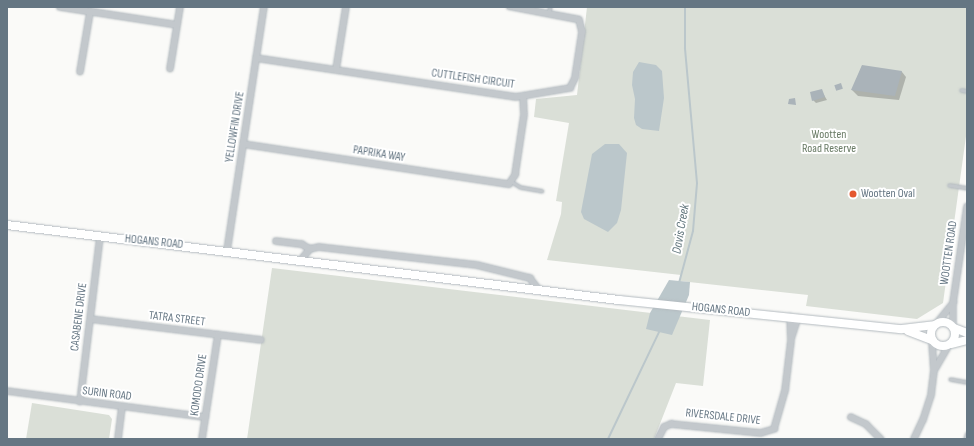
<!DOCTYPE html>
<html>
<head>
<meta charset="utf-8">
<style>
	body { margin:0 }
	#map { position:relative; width:974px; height:446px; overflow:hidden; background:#fafaf8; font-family:"Sofia Sans Condensed",sans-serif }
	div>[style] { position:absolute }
	.green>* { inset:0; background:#dadfd7 }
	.water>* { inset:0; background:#bbc7cb }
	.shadow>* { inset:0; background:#0003 }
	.stream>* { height:2px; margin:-1px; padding:0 1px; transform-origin:1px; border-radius:1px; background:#bbc7cb }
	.building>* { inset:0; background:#aab3b9; transform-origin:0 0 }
	.roads { filter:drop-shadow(0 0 1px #b3babf) drop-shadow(0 0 1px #b3babf) }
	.lane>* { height:3px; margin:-1.5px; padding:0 1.5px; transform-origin:1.5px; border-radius:1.5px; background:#c3c8cc }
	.street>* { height:5.5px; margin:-2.75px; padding:0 2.75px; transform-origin:2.75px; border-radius:2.75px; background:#c3c8cc }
	.secondary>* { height:8px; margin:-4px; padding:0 4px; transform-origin:4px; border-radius:4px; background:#fff }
	.secondary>.ring { margin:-4px; padding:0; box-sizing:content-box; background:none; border:8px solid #fff; border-radius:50% }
	.dots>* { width:11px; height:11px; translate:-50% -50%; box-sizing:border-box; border:2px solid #fff; border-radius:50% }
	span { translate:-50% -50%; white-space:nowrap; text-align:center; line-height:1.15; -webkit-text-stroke:4px #fff; paint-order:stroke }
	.street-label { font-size:12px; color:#657683 }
	.park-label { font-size:12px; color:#687a64 }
	.poi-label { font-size:12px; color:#657683 }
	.left { translate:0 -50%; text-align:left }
	.water-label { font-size:13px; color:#60757c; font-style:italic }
	.frame { position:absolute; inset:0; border:8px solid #657683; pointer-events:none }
</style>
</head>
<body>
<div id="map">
	<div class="green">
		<div style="clip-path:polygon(587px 7px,967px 7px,967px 129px,943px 303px,917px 319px,806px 306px,808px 295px,680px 281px,681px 275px,547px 260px,561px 214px,562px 202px,556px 201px,569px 123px,534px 117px,536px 99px,577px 95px)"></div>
		<div style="clip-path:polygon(272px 268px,710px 320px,703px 386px,676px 383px,654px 439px,247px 439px)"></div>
		<div style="clip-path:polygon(32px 403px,109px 415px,112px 419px,109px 439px,26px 439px)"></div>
	</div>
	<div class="water">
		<div style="clip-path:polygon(639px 62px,656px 65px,662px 71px,664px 98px,659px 131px,642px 129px,636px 125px,634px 118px,635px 99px,632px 85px,633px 72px)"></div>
		<div style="clip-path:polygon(605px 144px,619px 144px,627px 153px,621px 210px,617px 223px,608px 232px,584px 219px,581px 212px,592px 154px)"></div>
		<div style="clip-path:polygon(669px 280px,690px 282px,689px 295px,672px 335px,646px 329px,650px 313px)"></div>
	</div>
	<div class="shadow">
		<div style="clip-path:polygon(862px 66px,902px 72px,906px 77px,899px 100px,858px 96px,852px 90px)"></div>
		<div style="clip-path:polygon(821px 90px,827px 100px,816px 103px,813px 100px)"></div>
	</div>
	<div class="stream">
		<div style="left:679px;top:283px;width:54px;rotate:-74.9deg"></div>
		<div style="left:693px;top:231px;width:48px;rotate:-85.2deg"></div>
		<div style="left:697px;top:183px;width:136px;rotate:-95.1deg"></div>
		<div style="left:685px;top:48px;width:41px;rotate:-90deg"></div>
		<div style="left:608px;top:439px;width:119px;rotate:-64.5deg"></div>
	</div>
	<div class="building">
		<div style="clip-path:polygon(862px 65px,902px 71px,895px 96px,851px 90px)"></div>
		<div style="left:841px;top:83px;width:6px;height:7px;rotate:72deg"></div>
		<div style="clip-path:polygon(822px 89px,825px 97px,812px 101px,810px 92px)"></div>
		<div style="clip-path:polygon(795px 98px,796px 105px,788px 104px,789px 99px)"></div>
	</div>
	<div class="roads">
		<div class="lane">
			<div style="left:548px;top:13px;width:6px;rotate:-72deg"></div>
			<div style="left:961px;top:90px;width:6px;rotate:9deg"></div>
			<div style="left:512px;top:182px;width:9px;rotate:32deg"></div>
			<div style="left:520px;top:187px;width:22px;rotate:10deg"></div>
			<div style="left:949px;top:185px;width:18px;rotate:9deg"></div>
			<div style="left:950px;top:379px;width:17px;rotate:10deg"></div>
			<div style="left:965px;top:439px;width:6px;rotate:-72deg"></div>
		</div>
		<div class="street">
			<div style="left:60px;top:7px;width:118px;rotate:8.7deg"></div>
			<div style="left:256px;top:58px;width:263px;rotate:8.5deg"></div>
			<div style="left:516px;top:97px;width:55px;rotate:-9.5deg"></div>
			<div style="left:570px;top:88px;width:11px;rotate:-63deg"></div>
			<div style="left:575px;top:78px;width:47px;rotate:-81.3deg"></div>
			<div style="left:582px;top:32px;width:12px;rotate:-104deg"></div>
			<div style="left:579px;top:20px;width:70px;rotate:-169.3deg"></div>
			<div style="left:170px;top:69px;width:63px;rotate:-80.8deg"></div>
			<div style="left:336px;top:70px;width:64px;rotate:-81deg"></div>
			<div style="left:80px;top:72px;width:61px;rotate:-80.5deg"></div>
			<div style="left:243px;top:144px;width:269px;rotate:8.6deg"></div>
			<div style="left:509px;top:184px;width:11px;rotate:-56deg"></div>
			<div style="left:515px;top:175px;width:61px;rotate:-81.5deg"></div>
			<div style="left:524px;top:115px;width:18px;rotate:-93deg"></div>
			<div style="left:276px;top:241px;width:26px;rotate:7deg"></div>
			<div style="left:302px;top:244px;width:9px;rotate:32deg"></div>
			<div style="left:227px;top:251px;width:247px;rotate:-81.4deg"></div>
			<div style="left:300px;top:261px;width:16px;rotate:-50deg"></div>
			<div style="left:310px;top:249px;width:9px;rotate:-13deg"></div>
			<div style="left:319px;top:247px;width:159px;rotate:6.5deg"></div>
			<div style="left:477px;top:265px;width:55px;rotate:13.8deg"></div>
			<div style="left:530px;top:278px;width:16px;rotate:52deg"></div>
			<div style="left:91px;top:319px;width:171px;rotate:7deg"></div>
			<div style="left:937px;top:323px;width:26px;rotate:-51deg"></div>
			<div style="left:953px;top:326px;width:23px;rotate:-90deg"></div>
			<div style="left:953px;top:303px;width:97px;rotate:-81.7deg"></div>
			<div style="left:791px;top:339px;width:22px;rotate:-72deg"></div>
			<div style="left:934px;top:371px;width:30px;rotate:-60deg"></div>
			<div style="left:7px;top:391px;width:200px;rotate:7.5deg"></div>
			<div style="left:80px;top:402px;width:167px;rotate:-83.1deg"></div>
			<div style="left:851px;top:417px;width:17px;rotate:25deg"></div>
			<div style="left:866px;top:424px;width:21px;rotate:45deg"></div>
			<div style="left:118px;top:439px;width:32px;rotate:-83deg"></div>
			<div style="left:202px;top:439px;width:105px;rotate:-81.3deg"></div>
			<div style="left:658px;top:439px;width:13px;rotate:-63deg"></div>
			<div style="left:664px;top:427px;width:8px;rotate:-23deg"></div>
			<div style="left:671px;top:424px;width:90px;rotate:5.7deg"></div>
			<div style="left:761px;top:433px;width:14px;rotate:-17deg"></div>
			<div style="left:774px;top:429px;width:40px;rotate:-74deg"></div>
			<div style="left:785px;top:391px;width:50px;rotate:-83.2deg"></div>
			<div style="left:791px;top:341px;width:24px;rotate:-92deg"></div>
			<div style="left:914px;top:439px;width:21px;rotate:-65deg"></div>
			<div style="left:923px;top:420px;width:26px;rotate:-72deg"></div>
			<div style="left:931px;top:395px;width:24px;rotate:-83deg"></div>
			<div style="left:934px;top:371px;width:31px;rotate:-94deg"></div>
		</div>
		<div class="secondary">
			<div style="left:7px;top:225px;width:617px;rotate:6.99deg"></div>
			<div style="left:619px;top:300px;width:284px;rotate:5.9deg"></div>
			<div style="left:902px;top:329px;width:32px;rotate:-7deg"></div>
			<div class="ring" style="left:931px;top:322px;width:16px;height:16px"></div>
			<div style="left:954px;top:328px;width:14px;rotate:21deg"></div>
			<div style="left:908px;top:331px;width:26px;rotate:21deg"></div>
			<div style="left:951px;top:344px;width:16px;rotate:-14deg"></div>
		</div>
	</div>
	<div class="dots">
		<div style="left:853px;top:194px;background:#e4572e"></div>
	</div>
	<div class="street-label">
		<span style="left:473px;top:79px;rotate:8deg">CUTTLEFISH CIRCUIT</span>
		<span style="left:235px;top:127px;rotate:-81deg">YELLOWFIN DRIVE</span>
		<span style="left:379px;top:154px;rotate:9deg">PAPRIKA WAY</span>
		<span style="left:154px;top:242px;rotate:6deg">HOGANS ROAD</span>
		<span style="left:949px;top:253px;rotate:-82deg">WOOTTEN ROAD</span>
		<span style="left:721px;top:310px;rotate:6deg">HOGANS ROAD</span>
		<span style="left:79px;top:317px;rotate:-83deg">CASABENE DRIVE</span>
		<span style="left:177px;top:319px;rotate:7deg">TATRA STREET</span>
		<span style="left:199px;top:385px;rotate:-82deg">KOMODO DRIVE</span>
		<span style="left:107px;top:394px;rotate:7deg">SURIN ROAD</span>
		<span style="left:723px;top:417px;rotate:6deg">RIVERSDALE DRIVE</span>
	</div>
	<div class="park-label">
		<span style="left:829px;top:142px">Wootten<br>Road Reserve</span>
	</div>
	<div class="poi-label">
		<span class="left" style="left:861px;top:194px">Wootten Oval</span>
	</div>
	<div class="water-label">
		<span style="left:681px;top:229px;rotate:-80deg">Davis Creek</span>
	</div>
	<div class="frame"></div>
</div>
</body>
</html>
